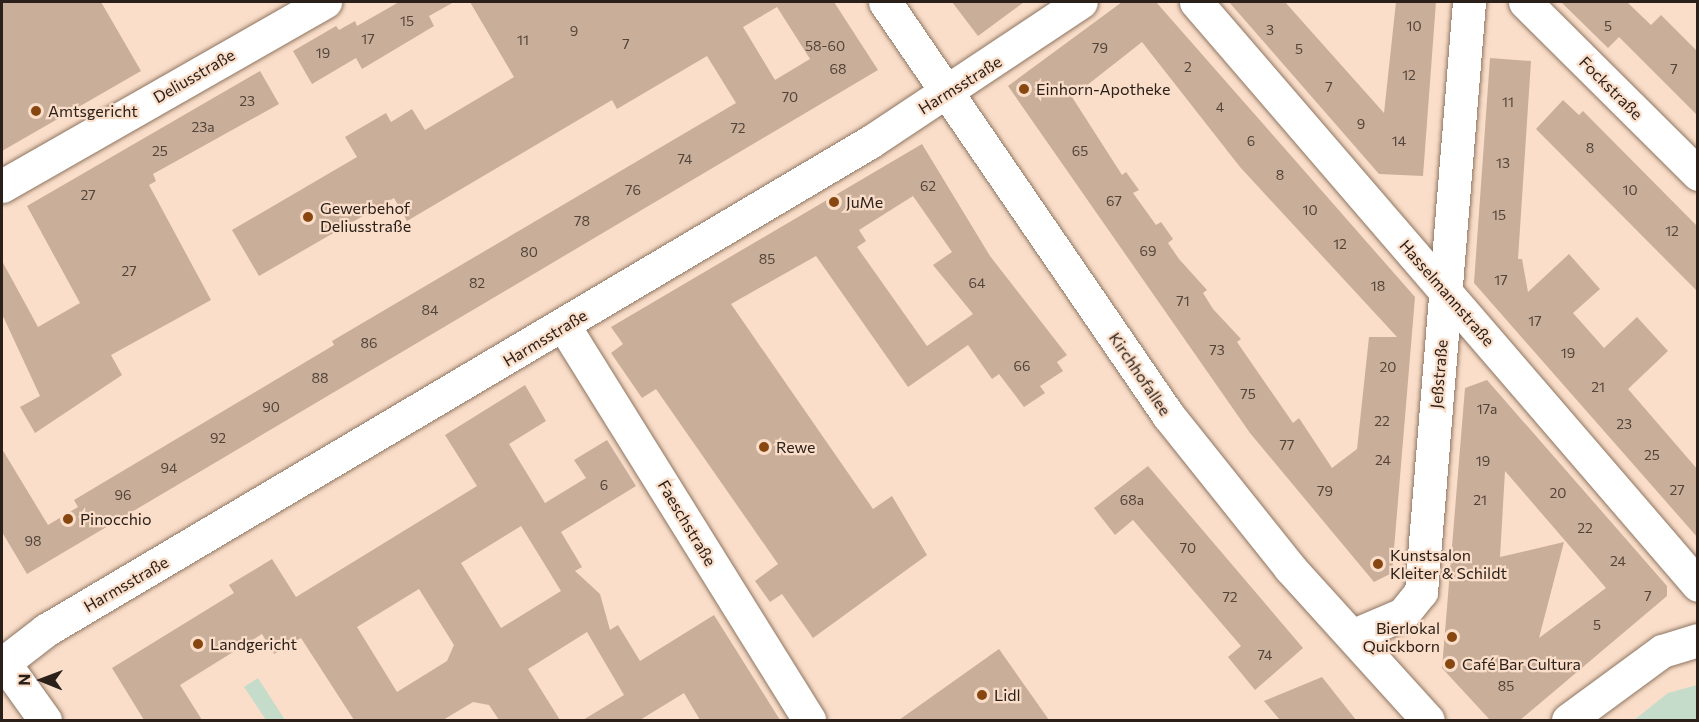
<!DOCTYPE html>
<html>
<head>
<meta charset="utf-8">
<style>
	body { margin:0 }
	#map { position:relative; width:1699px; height:722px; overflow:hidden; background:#fadec9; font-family:Commissioner,sans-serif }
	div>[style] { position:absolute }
	.green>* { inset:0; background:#c4dcc9 }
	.building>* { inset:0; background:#c9ae9a }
	.roads { filter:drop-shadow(0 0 2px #8e7562) drop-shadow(0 0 2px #8e7562) }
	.minor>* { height:33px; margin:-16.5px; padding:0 16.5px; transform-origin:16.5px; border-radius:16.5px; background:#fff }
	.major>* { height:33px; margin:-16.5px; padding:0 16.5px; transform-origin:16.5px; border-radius:16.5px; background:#fff }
	.dots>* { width:16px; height:16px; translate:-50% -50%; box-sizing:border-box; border:3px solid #fadec9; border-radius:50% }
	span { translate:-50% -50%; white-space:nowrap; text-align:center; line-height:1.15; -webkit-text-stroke:4.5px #fadec9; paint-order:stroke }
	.number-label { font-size:14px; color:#524439 }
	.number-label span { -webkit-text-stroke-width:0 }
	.street-label { font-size:16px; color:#2a2019 }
	.poi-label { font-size:16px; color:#2a2019 }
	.left { translate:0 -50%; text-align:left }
	.right { translate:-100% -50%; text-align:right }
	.frame { position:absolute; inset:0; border:3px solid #2a2019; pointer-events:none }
	.north { position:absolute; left:12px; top:650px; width:60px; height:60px; -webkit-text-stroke:4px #fadec9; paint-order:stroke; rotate:271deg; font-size:16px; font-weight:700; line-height:24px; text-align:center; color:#2a2019 }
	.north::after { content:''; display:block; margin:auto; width:21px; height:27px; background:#2a2019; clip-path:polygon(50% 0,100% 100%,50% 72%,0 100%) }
</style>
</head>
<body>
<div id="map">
	<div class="green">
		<div style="clip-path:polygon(258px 678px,285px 720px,266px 720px,244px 687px)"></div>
		<div style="clip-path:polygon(1697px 685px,1697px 720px,1634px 720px,1668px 693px)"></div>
	</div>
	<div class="building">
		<div style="clip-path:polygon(2px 2px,101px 2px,141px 71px,2px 151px)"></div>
		<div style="clip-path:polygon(399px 2px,454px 2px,429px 16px,434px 26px,362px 69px,356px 58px,312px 84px,293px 51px,336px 26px,339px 30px,355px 21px,357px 26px)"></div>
		<div style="clip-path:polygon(evenodd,470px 2px,834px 2px,878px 70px,27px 574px,2px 532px,2px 449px,48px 525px,78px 507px,74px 500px,334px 345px,332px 341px,736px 103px,707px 56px,617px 109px,612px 100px,407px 221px,394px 198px,259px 276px,232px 230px,357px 157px,345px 137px,386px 113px,391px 122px,412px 109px,425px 130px,514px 77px,470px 2px,777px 7px,810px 59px,775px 80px,743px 27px,777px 7px)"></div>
		<div style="clip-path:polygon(952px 2px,1024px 2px,978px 36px)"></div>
		<div style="clip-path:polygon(evenodd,1122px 2px,1156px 2px,1415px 297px,1392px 573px,1374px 582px,1250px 433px,1008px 86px,1122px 2px,1142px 42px,1240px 167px,1397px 337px,1369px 337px,1357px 449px,1332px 468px,1299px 418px,1293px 423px,1237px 342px,1241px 339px,1213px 309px,1203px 293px,1207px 290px,1179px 259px,1168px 243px,1173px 239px,1161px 222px,1156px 225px,1133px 193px,1139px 190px,1126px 172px,1122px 175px,1072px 97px,1142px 42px)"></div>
		<div style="clip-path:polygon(1229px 2px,1285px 2px,1384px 113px,1396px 2px,1436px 2px,1423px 176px,1379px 174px)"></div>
		<div style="clip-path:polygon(1561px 2px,1627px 2px,1651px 25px,1661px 15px,1698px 52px,1698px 116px,1619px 37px,1608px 48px)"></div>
		<div style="clip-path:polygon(1490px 58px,1531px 61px,1518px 259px,1522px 259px,1528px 292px,1569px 254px,1600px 289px,1573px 313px,1604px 348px,1637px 317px,1668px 351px,1628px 389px,1698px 470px,1698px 538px,1474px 283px)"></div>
		<div style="clip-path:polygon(260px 71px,279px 104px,153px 174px,156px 181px,149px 185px,211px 300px,111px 355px,122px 375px,35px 433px,20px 407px,40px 396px,2px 314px,2px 261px,38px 327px,80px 303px,27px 206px)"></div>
		<div style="clip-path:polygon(1563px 100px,1579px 115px,1583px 111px,1698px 227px,1698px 292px,1536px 129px)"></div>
		<div style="clip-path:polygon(evenodd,922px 144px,990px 256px,1067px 355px,1057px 362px,1063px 371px,1040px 386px,1045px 393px,1024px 407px,999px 374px,992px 379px,968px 345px,908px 387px,816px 256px,731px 304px,873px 509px,892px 496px,927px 555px,813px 638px,782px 594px,770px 602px,755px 581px,778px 564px,656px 389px,642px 398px,611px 353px,623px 344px,611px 327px,922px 144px,913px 196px,952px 252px,933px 265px,973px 314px,927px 346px,857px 247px,866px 241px,859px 230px,913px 196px)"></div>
		<div style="clip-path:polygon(evenodd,1487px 380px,1667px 586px,1667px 596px,1520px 720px,1490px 720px,1442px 668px,1465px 388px,1487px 380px,1505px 471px,1606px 588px,1539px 638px,1564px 542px,1500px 557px,1505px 471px)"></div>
		<div style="clip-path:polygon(evenodd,525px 385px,546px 421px,509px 444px,545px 503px,586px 478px,574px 460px,607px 440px,636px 486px,561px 532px,582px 567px,575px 571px,600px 594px,610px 630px,618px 625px,640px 661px,714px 615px,780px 720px,700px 720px,684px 693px,640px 720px,583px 720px,624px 695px,587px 632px,528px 669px,560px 720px,499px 720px,489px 705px,473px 702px,443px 720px,354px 720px,301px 638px,274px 654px,262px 634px,180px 685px,202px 720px,144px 720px,112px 668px,234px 593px,229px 585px,272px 559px,296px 597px,477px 486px,445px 435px,525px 385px,521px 526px,561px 591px,501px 628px,461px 563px,521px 526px,525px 385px,419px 589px,454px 645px,447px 661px,397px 692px,357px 627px,419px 589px)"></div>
		<div style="clip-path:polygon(1148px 466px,1303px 648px,1255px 690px,1228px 657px,1241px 646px,1133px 520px,1115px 535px,1094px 508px)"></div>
		<div style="clip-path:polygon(999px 649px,1049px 720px,899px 720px)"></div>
		<div style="clip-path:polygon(1322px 677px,1356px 720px,1280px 720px,1264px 701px)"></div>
	</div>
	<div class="roads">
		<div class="minor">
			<div style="left:885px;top:2px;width:501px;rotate:55.58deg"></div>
			<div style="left:1168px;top:415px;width:196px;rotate:51.4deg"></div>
			<div style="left:1290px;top:568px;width:205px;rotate:47.8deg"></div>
			<div style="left:1196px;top:2px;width:769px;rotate:49.27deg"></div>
			<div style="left:1525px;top:2px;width:244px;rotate:44.8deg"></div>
			<div style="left:2px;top:186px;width:372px;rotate:-29.7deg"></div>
			<div style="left:564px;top:326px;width:464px;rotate:58.1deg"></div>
			<div style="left:1354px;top:635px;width:53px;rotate:-23.2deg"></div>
			<div style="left:1403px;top:614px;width:28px;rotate:-51deg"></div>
			<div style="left:1421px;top:592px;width:592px;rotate:-85.35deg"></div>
			<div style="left:2px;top:664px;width:56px;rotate:-37.7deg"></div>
			<div style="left:46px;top:630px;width:958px;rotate:-30.64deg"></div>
			<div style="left:870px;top:142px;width:253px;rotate:-33.6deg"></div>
			<div style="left:1568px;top:720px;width:117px;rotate:-36.3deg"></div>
			<div style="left:1662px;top:651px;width:38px;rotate:-17deg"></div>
		</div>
		<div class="major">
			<div style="left:2px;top:660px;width:74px;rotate:54.4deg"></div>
		</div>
	</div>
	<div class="dots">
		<div style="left:1024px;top:89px;background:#884711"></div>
		<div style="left:36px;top:111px;background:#884711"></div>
		<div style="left:834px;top:202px;background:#884711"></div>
		<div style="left:308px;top:217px;background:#884711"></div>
		<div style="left:764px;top:447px;background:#884711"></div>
		<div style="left:68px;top:519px;background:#884711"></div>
		<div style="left:1378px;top:564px;background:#884711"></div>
		<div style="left:1452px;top:637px;background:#884711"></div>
		<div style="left:198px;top:644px;background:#884711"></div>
		<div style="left:1450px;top:664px;background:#884711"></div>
		<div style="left:982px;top:695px;background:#884711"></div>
	</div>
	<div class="number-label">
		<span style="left:407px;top:21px">15</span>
		<span style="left:1414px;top:26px">10</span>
		<span style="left:1608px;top:26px">5</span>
		<span style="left:1270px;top:30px">3</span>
		<span style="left:574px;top:31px">9</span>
		<span style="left:368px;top:39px">17</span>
		<span style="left:523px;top:40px">11</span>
		<span style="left:626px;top:44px">7</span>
		<span style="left:825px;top:46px">58-60</span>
		<span style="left:1100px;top:48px">79</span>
		<span style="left:1299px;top:49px">5</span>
		<span style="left:323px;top:53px">19</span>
		<span style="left:1188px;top:67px">2</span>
		<span style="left:838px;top:69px">68</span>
		<span style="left:1674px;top:69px">7</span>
		<span style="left:1409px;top:75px">12</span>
		<span style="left:1329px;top:87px">7</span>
		<span style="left:790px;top:97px">70</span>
		<span style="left:247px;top:101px">23</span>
		<span style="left:1508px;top:102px">11</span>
		<span style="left:1220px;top:107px">4</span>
		<span style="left:1361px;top:124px">9</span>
		<span style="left:203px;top:127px">23a</span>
		<span style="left:738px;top:128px">72</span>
		<span style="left:1251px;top:141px">6</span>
		<span style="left:1399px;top:141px">14</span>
		<span style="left:1590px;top:148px">8</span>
		<span style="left:160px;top:151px">25</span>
		<span style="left:1080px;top:151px">65</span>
		<span style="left:685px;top:159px">74</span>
		<span style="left:1503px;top:163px">13</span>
		<span style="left:1280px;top:175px">8</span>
		<span style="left:928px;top:186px">62</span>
		<span style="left:633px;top:190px">76</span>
		<span style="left:1630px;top:190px">10</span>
		<span style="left:88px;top:195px">27</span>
		<span style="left:1114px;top:201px">67</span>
		<span style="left:1310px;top:210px">10</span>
		<span style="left:1499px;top:215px">15</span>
		<span style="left:582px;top:221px">78</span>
		<span style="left:1672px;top:231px">12</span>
		<span style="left:1340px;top:244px">12</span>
		<span style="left:1148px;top:251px">69</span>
		<span style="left:529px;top:252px">80</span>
		<span style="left:767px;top:259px">85</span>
		<span style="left:129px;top:271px">27</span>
		<span style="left:1501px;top:280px">17</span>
		<span style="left:477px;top:283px">82</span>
		<span style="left:977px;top:283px">64</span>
		<span style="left:1378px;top:286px">18</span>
		<span style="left:1183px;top:301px">71</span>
		<span style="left:430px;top:310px">84</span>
		<span style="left:1535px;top:321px">17</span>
		<span style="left:369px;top:343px">86</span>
		<span style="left:1217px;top:350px">73</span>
		<span style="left:1568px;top:353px">19</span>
		<span style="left:1022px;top:366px">66</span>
		<span style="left:1388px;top:367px">20</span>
		<span style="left:320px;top:378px">88</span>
		<span style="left:1598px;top:387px">21</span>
		<span style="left:1248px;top:394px">75</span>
		<span style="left:271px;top:407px">90</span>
		<span style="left:1487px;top:409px">17a</span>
		<span style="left:1382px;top:421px">22</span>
		<span style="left:1624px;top:424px">23</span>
		<span style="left:218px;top:438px">92</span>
		<span style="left:1287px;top:445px">77</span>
		<span style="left:1652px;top:455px">25</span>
		<span style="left:1383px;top:460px">24</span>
		<span style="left:1483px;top:461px">19</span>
		<span style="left:169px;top:468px">94</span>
		<span style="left:604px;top:485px">6</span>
		<span style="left:1677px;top:490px">27</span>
		<span style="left:1325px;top:491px">79</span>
		<span style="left:1558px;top:493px">20</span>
		<span style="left:123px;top:495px">96</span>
		<span style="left:1132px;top:500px">68a</span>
		<span style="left:1480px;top:500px">21</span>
		<span style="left:1585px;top:528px">22</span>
		<span style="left:33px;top:541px">98</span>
		<span style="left:1188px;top:548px">70</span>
		<span style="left:1618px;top:561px">24</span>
		<span style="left:1648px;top:596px">7</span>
		<span style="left:1230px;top:597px">72</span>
		<span style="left:1597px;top:625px">5</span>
		<span style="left:1265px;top:655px">74</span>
		<span style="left:1506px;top:686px">85</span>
	</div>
	<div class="street-label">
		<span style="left:194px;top:76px;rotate:-30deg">Deliusstraße</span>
		<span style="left:960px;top:85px;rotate:-32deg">Harmsstraße</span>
		<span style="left:1611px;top:88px;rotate:45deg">Fockstraße</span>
		<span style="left:1447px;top:293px;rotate:49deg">Hasselmannstraße</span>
		<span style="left:545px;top:338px;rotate:-31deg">Harmsstraße</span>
		<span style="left:1140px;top:374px;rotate:56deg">Kirchhofallee</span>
		<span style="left:1439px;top:374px;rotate:-85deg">Jeßstraße</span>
		<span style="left:687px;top:523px;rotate:59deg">Faeschstraße</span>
		<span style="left:126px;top:584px;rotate:-30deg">Harmsstraße</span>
	</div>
	<div class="poi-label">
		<span class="left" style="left:1036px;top:89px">Einhorn-Apotheke</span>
		<span class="left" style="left:48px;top:111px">Amtsgericht</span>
		<span class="left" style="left:846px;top:202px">JuMe</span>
		<span class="left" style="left:320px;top:217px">Gewerbehof<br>Deliusstraße</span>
		<span class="left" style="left:776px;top:447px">Rewe</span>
		<span class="left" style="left:80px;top:519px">Pinocchio</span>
		<span class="left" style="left:1390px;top:564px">Kunstsalon<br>Kleiter &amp; Schildt</span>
		<span class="right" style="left:1440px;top:637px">Bierlokal<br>Quickborn</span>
		<span class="left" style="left:210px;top:644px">Landgericht</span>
		<span class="left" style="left:1462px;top:664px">Café Bar Cultura</span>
		<span class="left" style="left:994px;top:695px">Lidl</span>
	</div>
	<div class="frame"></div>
	<div class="north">N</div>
</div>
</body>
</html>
